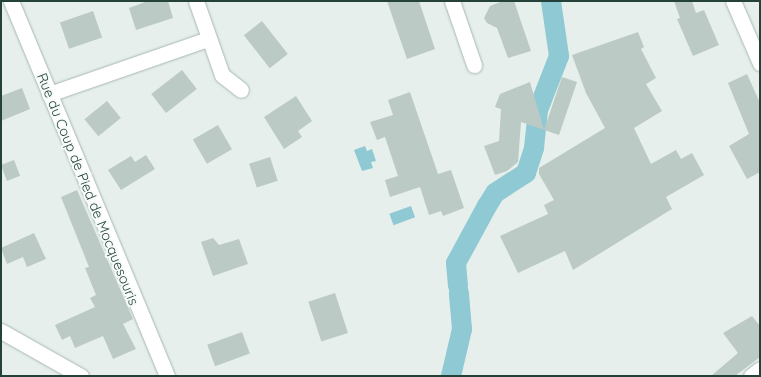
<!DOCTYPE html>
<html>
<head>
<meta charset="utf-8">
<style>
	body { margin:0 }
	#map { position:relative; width:761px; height:377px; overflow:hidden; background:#e6efeb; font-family:Quicksand,sans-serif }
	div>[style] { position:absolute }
	.water>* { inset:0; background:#8ec9d4; transform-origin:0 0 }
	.canal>* { height:20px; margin:-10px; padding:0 10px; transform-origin:10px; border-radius:10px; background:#8ec9d4 }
	.building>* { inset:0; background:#bbcac4; transform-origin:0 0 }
	.roads { filter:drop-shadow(0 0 1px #a8b8b2) drop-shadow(0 0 1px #a8b8b2) }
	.street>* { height:15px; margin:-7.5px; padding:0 7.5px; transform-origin:7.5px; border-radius:7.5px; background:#fff }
	.secondary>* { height:15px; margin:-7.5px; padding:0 7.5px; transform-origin:7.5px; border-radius:7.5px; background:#fff }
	span { translate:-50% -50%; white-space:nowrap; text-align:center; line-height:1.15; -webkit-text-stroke:4px #f7fbf9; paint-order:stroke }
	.street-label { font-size:14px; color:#24423a }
	.frame { position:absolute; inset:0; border:2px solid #24423a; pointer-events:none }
</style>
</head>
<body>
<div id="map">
	<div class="water">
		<div style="clip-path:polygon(365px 146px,367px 151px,372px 149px,376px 161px,371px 162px,373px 168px,362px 171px,354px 150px)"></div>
		<div style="left:411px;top:206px;width:12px;height:23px;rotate:70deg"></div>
	</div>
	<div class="canal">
		<div style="left:458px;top:286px;width:23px;rotate:-95deg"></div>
		<div style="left:456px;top:263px;width:65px;rotate:-61.5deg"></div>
		<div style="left:487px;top:206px;width:15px;rotate:-58deg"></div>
		<div style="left:495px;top:193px;width:37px;rotate:-33deg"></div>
		<div style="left:526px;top:173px;width:26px;rotate:-72deg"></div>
		<div style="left:534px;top:148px;width:38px;rotate:-84deg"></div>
		<div style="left:538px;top:110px;width:58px;rotate:-68.7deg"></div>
		<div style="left:559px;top:56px;width:56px;rotate:-98.3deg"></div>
		<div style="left:451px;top:376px;width:48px;rotate:-76.8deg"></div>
		<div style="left:462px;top:329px;width:36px;rotate:-95deg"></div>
	</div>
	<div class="building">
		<div style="clip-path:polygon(148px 1px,168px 1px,173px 18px,136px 30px,129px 8px)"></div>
		<div style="clip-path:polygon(387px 1px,419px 1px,435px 49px,407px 59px)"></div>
		<div style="clip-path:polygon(503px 1px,514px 1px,531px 51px,508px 58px,497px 28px,487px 23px,484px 18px,490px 6px)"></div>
		<div style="clip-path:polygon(674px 1px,692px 1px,696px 13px,704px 10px,719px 45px,693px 56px,677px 19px,680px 18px)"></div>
		<div style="left:93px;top:11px;width:28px;height:35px;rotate:71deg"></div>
		<div style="left:262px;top:21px;width:42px;height:23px;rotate:52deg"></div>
		<div style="clip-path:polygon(638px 32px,644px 47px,641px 49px,656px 78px,646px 84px,662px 111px,634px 128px,651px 164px,676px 150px,681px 159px,692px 153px,704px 175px,666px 197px,672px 209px,573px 270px,565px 251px,518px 273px,500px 236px,548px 214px,544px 205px,554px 200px,539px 174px,539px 168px,605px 128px,586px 93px,572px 55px)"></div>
		<div style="left:182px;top:70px;width:24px;height:39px;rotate:52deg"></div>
		<div style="clip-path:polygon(747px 74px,760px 103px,760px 172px,747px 179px,729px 146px,749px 134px,728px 83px)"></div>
		<div style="clip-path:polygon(562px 77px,577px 82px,559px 135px,521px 122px,518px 162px,507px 171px,495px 175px,484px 146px,499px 141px,501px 109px,495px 107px,500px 94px,530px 82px,544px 130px)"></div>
		<div style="clip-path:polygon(22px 88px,30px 109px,1px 121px,1px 96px)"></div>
		<div style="clip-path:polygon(410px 92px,438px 174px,451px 170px,464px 208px,443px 216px,441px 211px,429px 215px,420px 187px,390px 197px,385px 180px,398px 176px,385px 137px,377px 140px,370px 122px,393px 115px,388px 100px)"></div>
		<div style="clip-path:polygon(296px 96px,312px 121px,298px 131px,302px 137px,284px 149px,264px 117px)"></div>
		<div style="left:107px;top:101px;width:22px;height:29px;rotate:51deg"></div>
		<div style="left:218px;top:125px;width:28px;height:29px;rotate:60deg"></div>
		<div style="clip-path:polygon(146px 155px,155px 169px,121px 190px,108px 170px,131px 156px,135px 162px)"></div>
		<div style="left:270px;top:157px;width:25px;height:22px;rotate:72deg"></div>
		<div style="left:14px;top:160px;width:17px;height:14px;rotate:69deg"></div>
		<div style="clip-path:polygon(77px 190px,133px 319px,123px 324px,136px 349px,113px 359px,103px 336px,75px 348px,70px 336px,62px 340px,55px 325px,95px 307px,90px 298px,96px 295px,85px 268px,89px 267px,61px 197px)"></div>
		<div style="clip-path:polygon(34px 233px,46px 259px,27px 267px,23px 257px,7px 264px,1px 248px)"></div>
		<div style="clip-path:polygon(213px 238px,219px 245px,239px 239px,248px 264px,213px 276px,201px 242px)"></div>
		<div style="left:335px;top:293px;width:42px;height:28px;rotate:72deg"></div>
		<div style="clip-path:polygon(752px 316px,760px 326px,760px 357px,735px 376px,711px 376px,738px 353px,723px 333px)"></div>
		<div style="left:242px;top:332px;width:23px;height:37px;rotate:70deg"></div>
	</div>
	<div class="roads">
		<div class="street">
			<div style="left:11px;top:1px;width:406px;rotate:67.4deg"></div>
			<div style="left:196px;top:1px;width:78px;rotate:70.6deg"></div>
			<div style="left:222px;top:75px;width:24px;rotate:38deg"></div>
			<div style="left:452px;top:1px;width:68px;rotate:71deg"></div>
			<div style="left:49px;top:94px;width:168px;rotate:-19.1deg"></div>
			<div style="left:1px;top:331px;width:92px;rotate:29.4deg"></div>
			<div style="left:751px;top:376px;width:11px;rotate:-38deg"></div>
		</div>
		<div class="secondary">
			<div style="left:733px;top:1px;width:68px;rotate:66.5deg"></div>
		</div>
	</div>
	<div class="street-label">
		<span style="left:88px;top:189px;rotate:68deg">Rue du Coup de Pied de Mocquesouris</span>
	</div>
	<div class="frame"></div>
</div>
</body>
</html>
